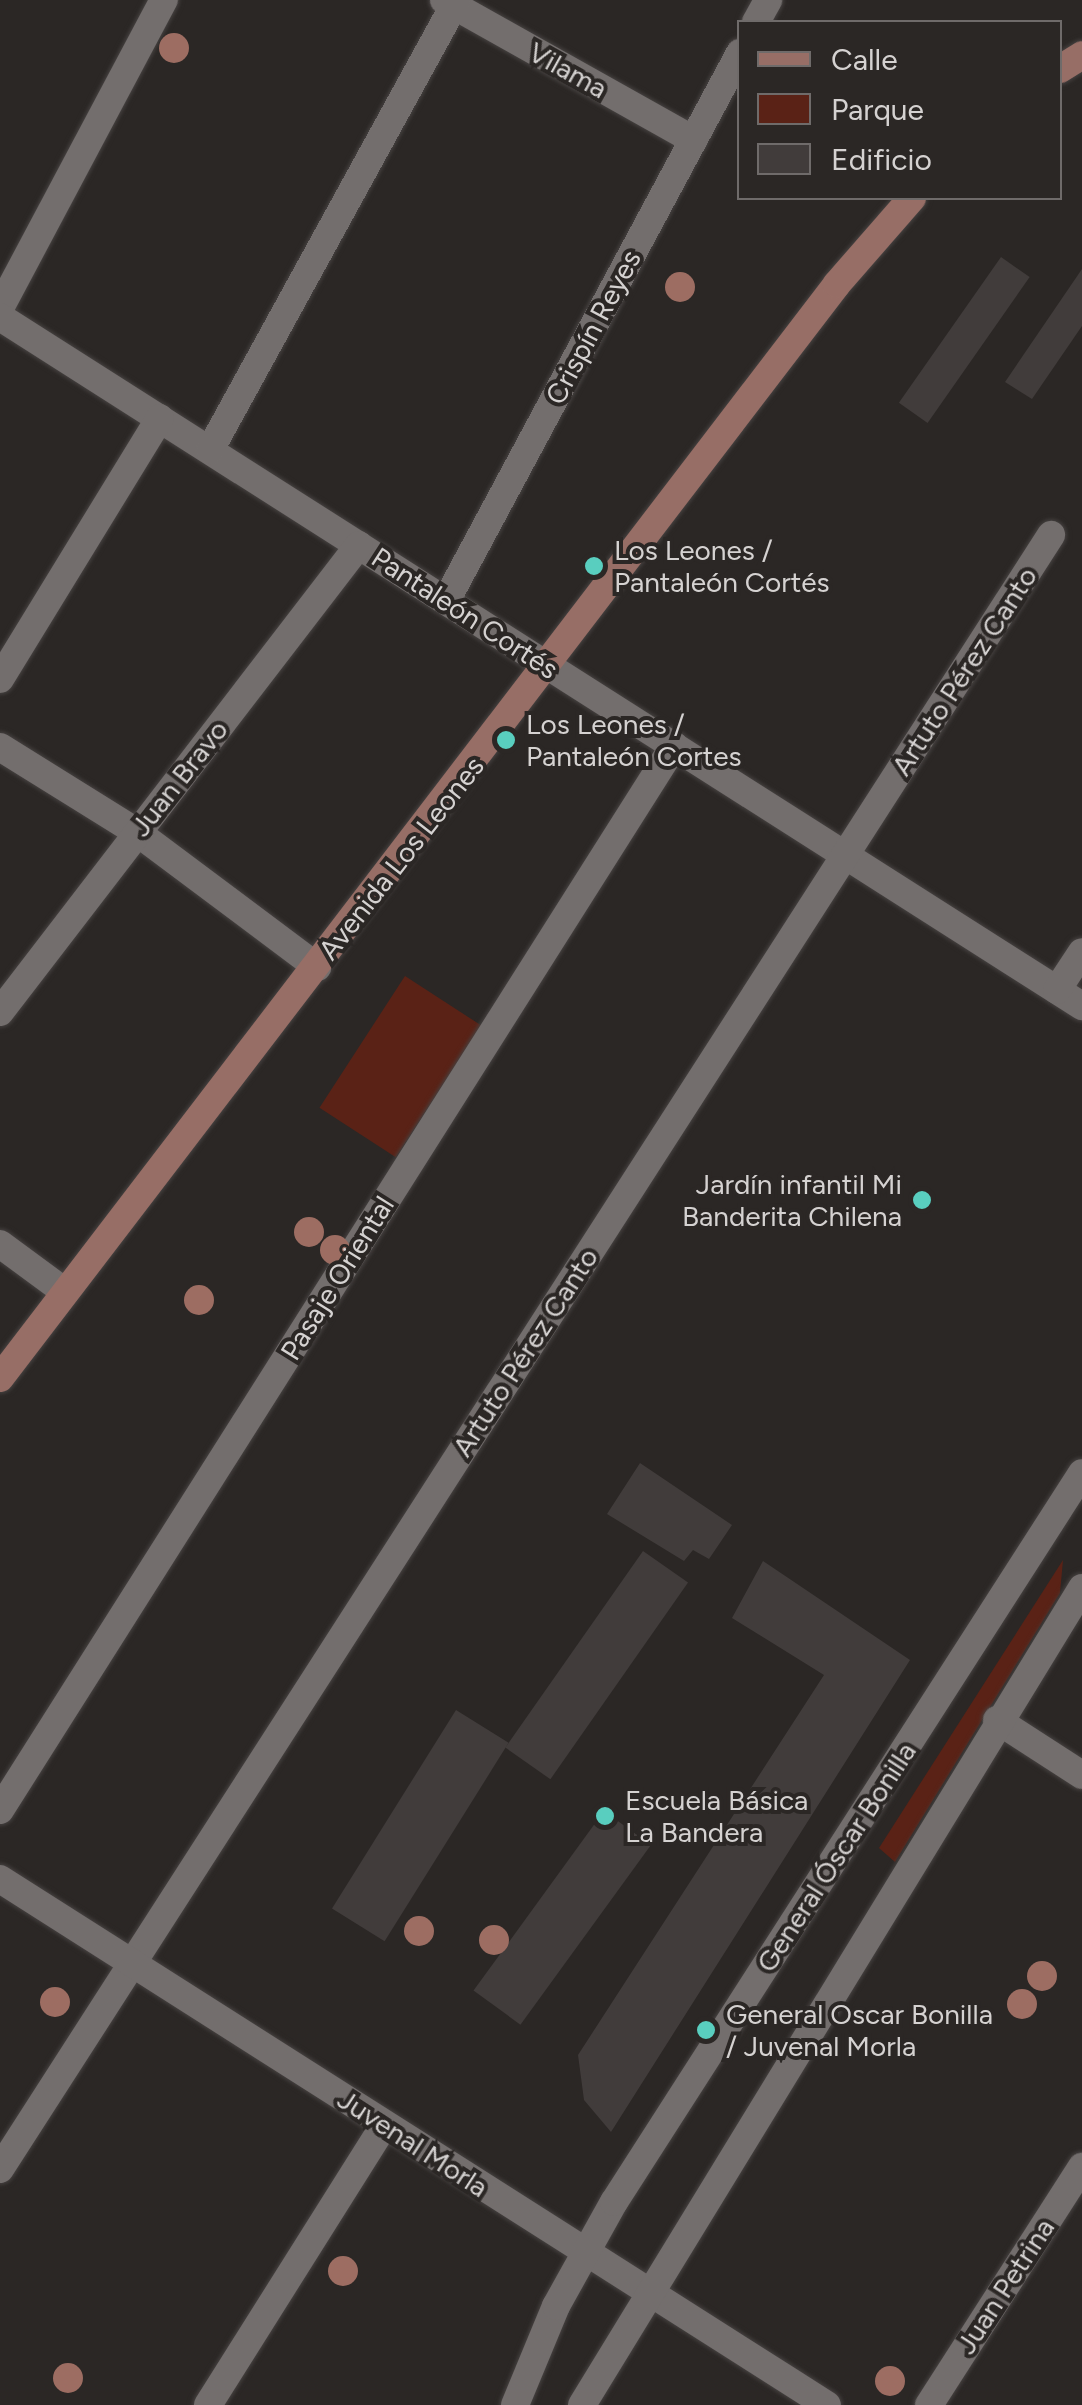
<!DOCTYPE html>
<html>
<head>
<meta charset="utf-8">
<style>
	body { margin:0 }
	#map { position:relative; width:1082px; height:2405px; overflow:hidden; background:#2b2725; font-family:Figtree,sans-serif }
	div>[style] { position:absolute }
	.green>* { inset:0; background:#5a2216; transform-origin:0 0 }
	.building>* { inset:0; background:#413c3b; transform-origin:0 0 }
	.roads { filter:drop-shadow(0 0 2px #464241) drop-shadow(0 0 2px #464241) }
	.minor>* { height:28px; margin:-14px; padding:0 14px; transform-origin:14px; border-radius:14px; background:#736e6d }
	.tertiary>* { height:28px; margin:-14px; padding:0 14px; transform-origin:14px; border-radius:14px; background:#736e6d }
	.secondary>* { height:28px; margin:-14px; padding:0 14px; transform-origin:14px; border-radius:14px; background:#976e66 }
	.trees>* { width:30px; height:30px; margin:-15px; border-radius:50%; background:#9d6d62 }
	.dots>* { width:28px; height:28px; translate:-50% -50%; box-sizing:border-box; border:5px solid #2b2725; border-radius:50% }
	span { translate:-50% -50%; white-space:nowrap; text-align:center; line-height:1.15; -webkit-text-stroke:8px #2b2725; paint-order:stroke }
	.street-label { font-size:28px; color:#d5d2d1 }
	.poi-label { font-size:28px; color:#d5d2d1 }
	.left { translate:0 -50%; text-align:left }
	.right { translate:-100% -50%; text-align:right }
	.legend { position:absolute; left:737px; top:20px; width:325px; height:180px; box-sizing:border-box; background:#2b2725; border:2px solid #6f6b6a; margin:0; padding:12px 18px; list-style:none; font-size:30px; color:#d5d2d1 }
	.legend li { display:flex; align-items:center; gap:20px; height:50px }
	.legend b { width:50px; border:2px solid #6f6b6a }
</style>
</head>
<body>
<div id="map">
	<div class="green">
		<div style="left:405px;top:976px;width:91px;height:157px;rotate:33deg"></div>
		<div style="clip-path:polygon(1063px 1560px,1060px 1593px,895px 1862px,879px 1848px)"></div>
	</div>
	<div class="building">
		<div style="left:1001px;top:257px;width:35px;height:178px;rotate:35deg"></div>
		<div style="clip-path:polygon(1082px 269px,1082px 326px,1032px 399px,1005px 382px)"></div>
		<div style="clip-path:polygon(640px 1463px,732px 1525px,709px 1559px,693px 1550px,684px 1561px,607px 1514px)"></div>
		<div style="left:643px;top:1551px;width:55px;height:240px;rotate:35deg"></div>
		<div style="clip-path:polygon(763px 1561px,910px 1660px,611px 2132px,584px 2100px,578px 2055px,824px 1675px,732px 1618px)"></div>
		<div style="left:456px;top:1710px;width:62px;height:234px;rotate:32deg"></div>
		<div style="left:604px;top:1811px;width:58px;height:222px;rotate:36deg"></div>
	</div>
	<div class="roads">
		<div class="minor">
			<div style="left:444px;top:0;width:286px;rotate:29.3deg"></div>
			<div style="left:756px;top:22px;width:25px;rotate:-61deg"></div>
			<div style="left:0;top:308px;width:349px;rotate:-62deg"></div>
			<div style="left:0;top:317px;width:1283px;rotate:32.49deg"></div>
			<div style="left:210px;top:450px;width:513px;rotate:-61.24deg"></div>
			<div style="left:446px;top:601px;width:622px;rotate:-61.79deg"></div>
			<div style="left:0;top:679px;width:306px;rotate:-58.5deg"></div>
			<div style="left:0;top:747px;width:163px;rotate:31.9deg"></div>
			<div style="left:138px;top:833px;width:224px;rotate:36.8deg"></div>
			<div style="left:1057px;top:990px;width:45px;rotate:-56.7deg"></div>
			<div style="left:0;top:1012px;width:589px;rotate:-52.45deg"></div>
			<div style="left:0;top:1244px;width:81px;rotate:36.4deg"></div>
			<div style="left:997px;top:1720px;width:101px;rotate:32.9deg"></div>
			<div style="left:0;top:1810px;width:1260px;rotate:-57.65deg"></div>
			<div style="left:0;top:2169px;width:1943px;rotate:-57.25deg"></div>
			<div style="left:208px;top:2405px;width:331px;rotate:-57.8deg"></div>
			<div style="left:929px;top:2405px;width:283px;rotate:-57.3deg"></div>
		</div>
		<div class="tertiary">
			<div style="left:0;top:1879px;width:980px;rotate:32.46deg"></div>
			<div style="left:515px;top:2405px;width:107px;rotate:-67.5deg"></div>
			<div style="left:556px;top:2306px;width:119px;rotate:-60.9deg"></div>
			<div style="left:614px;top:2202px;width:866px;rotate:-57.3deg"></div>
			<div style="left:582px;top:2405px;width:958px;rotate:-58.53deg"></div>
		</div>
		<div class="secondary">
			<div style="left:1060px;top:69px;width:26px;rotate:-32deg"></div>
			<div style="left:0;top:1378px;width:1377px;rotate:-52.58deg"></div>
			<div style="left:837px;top:284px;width:114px;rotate:-48.9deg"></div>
		</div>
	</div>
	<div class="trees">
		<div style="left:174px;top:48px"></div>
		<div style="left:680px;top:287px"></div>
		<div style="left:309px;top:1232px"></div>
		<div style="left:335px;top:1250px"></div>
		<div style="left:199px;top:1300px"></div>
		<div style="left:419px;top:1931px"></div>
		<div style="left:494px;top:1940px"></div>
		<div style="left:1042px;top:1976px"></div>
		<div style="left:55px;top:2002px"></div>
		<div style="left:1022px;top:2004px"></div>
		<div style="left:343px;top:2271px"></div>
		<div style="left:68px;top:2378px"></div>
		<div style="left:890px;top:2381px"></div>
	</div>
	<div class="dots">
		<div style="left:594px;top:566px;background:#59cebf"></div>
		<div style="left:506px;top:740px;background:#59cebf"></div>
		<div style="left:922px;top:1200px;background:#59cebf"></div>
		<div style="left:605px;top:1816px;background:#59cebf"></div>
		<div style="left:706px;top:2030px;background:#59cebf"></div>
	</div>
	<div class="street-label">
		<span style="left:568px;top:70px;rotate:29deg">Vilama</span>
		<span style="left:593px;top:327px;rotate:-62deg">Crispín Reyes</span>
		<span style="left:465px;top:613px;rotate:33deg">Pantaleón Cortés</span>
		<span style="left:964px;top:671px;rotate:-57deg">Artuto Pérez Canto</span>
		<span style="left:179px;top:778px;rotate:-52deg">Juan Bravo</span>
		<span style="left:401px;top:858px;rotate:-52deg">Avenida Los Leones</span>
		<span style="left:337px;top:1278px;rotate:-58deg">Pasaje Oriental</span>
		<span style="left:525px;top:1352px;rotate:-57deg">Artuto Pérez Canto</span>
		<span style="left:836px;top:1857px;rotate:-57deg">General Óscar Bonilla</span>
		<span style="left:413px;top:2143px;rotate:33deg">Juvenal Morla</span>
		<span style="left:1005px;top:2286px;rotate:-57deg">Juan Petrina</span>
	</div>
	<div class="poi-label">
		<span class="left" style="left:614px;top:566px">Los Leones /<br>Pantaleón Cortés</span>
		<span class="left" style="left:526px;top:740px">Los Leones /<br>Pantaleón Cortes</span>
		<span class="right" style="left:902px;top:1200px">Jardín infantil Mi<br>Banderita Chilena</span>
		<span class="left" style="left:625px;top:1816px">Escuela Básica<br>La Bandera</span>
		<span class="left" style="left:726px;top:2030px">General Oscar Bonilla<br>/ Juvenal Morla</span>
	</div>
	<ul class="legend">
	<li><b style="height:12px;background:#976e66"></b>Calle</li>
	<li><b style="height:28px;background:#5a2216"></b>Parque</li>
	<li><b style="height:28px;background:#413c3b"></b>Edificio</li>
	</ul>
</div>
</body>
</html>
